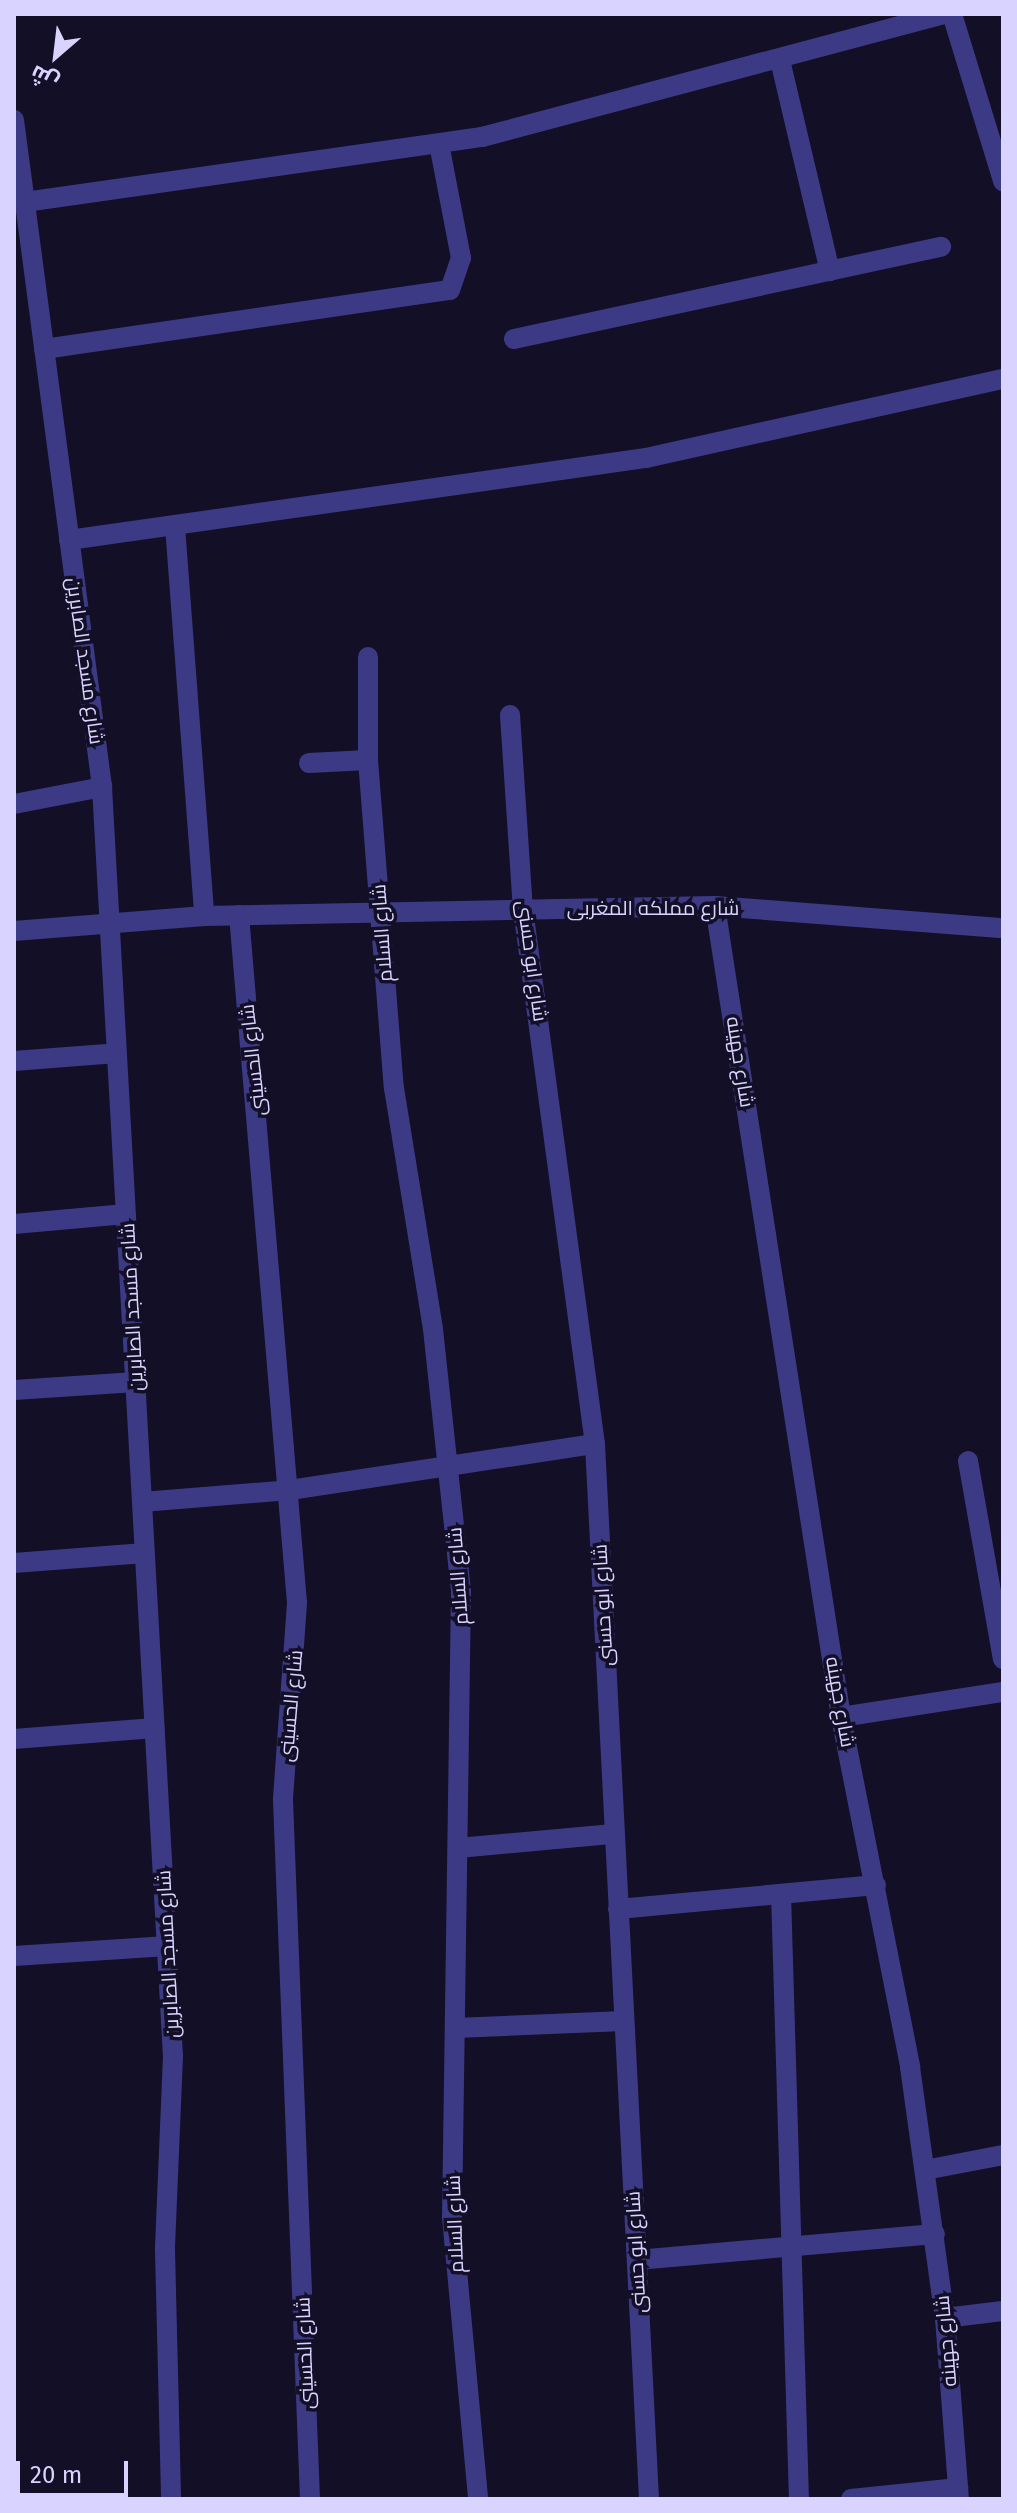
<!DOCTYPE html>
<html>
<head>
<meta charset="utf-8">
<style>
	body { margin:0 }
	#map { position:relative; width:1017px; height:2513px; overflow:hidden; background:#130f26; font-family:"Fira Sans",Cairo,sans-serif }
	div>[style] { position:absolute }
	.street>* { height:20px; margin:-10px; padding:0 10px; transform-origin:10px; border-radius:10px; background:#3d3a85 }
	span { translate:-50% -50%; white-space:nowrap; text-align:center; line-height:1.15; -webkit-text-stroke:7px #130f26; paint-order:stroke }
	.street-label { font-size:20px; color:#d9d4ff }
	.frame { position:absolute; inset:0; border:16px solid #d9d4ff; pointer-events:none }
	.north { position:absolute; left:16px; top:16px; width:80px; height:80px; -webkit-text-stroke:6px #130f26; paint-order:stroke; rotate:208deg; font-size:22px; font-weight:700; line-height:32px; text-align:center; color:#d9d4ff }
	.north::after { content:''; display:block; margin:auto; width:28px; height:36px; background:#d9d4ff; clip-path:polygon(50% 0,100% 100%,50% 72%,0 100%) }
	.scale { position:absolute; left:16px; top:2461px; width:112px; height:36px; box-sizing:border-box; border:4px solid #d9d4ff; border-top:0; padding-left:10px; font-size:24px; line-height:28px; white-space:nowrap; color:#d9d4ff; -webkit-text-stroke:6px #130f26; paint-order:stroke }
</style>
</head>
<body>
<div id="map">
	<div class="street">
		<div style="left:952px;top:14px;width:175px;rotate:73deg"></div>
		<div style="left:780px;top:60px;width:217px;rotate:76.7deg"></div>
		<div style="left:14px;top:120px;width:673px;rotate:82.48deg"></div>
		<div style="left:102px;top:787px;width:1271px;rotate:86.8deg"></div>
		<div style="left:173px;top:2056px;width:194px;rotate:92.4deg"></div>
		<div style="left:165px;top:2250px;width:249px;rotate:88.6deg"></div>
		<div style="left:25px;top:202px;width:462px;rotate:-8.1deg"></div>
		<div style="left:482px;top:137px;width:478px;rotate:-14.9deg"></div>
		<div style="left:514px;top:339px;width:437px;rotate:-12.2deg"></div>
		<div style="left:44px;top:349px;width:410px;rotate:-8.3deg"></div>
		<div style="left:450px;top:290px;width:34px;rotate:-71deg"></div>
		<div style="left:461px;top:258px;width:116px;rotate:-100.9deg"></div>
		<div style="left:175px;top:526px;width:391px;rotate:85.7deg"></div>
		<div style="left:69px;top:540px;width:583px;rotate:-8.09deg"></div>
		<div style="left:646px;top:458px;width:366px;rotate:-12.5deg"></div>
		<div style="left:368px;top:657px;width:103px;rotate:90deg"></div>
		<div style="left:368px;top:760px;width:329px;rotate:85.5deg"></div>
		<div style="left:394px;top:1088px;width:244px;rotate:80.8deg"></div>
		<div style="left:433px;top:1329px;width:263px;rotate:83.9deg"></div>
		<div style="left:461px;top:1591px;width:626px;rotate:90.82deg"></div>
		<div style="left:452px;top:2217px;width:283px;rotate:84.7deg"></div>
		<div style="left:510px;top:715px;width:194px;rotate:86.2deg"></div>
		<div style="left:523px;top:909px;width:540px;rotate:82.34deg"></div>
		<div style="left:595px;top:1444px;width:1056px;rotate:87.07deg"></div>
		<div style="left:309px;top:763px;width:59px;rotate:-2.9deg"></div>
		<div style="left:14px;top:804px;width:90px;rotate:-10.9deg"></div>
		<div style="left:715px;top:906px;width:821px;rotate:81.17deg"></div>
		<div style="left:841px;top:1717px;width:357px;rotate:78.8deg"></div>
		<div style="left:910px;top:2067px;width:253px;rotate:82.1deg"></div>
		<div style="left:945px;top:2318px;width:182px;rotate:85.6deg"></div>
		<div style="left:239px;top:915px;width:690px;rotate:85.18deg"></div>
		<div style="left:297px;top:1603px;width:197px;rotate:94.1deg"></div>
		<div style="left:283px;top:1800px;width:700px;rotate:87.79deg"></div>
		<div style="left:14px;top:931px;width:191px;rotate:-4.5deg"></div>
		<div style="left:204px;top:916px;width:511px;rotate:-1.12deg"></div>
		<div style="left:715px;top:906px;width:289px;rotate:4.4deg"></div>
		<div style="left:14px;top:1061px;width:103px;rotate:-4.4deg"></div>
		<div style="left:14px;top:1224px;width:112px;rotate:-5.1deg"></div>
		<div style="left:14px;top:1390px;width:122px;rotate:-3.8deg"></div>
		<div style="left:968px;top:1461px;width:201px;rotate:80deg"></div>
		<div style="left:142px;top:1502px;width:148px;rotate:-4.6deg"></div>
		<div style="left:290px;top:1490px;width:308px;rotate:-8.6deg"></div>
		<div style="left:14px;top:1563px;width:131px;rotate:-4.4deg"></div>
		<div style="left:841px;top:1717px;width:164px;rotate:-8.8deg"></div>
		<div style="left:14px;top:1739px;width:141px;rotate:-4.5deg"></div>
		<div style="left:458px;top:1848px;width:156px;rotate:-5.2deg"></div>
		<div style="left:781px;top:1894px;width:605px;rotate:88.3deg"></div>
		<div style="left:618px;top:1909px;width:259px;rotate:-5.3deg"></div>
		<div style="left:14px;top:1956px;width:154px;rotate:-3.7deg"></div>
		<div style="left:455px;top:2028px;width:169px;rotate:-2.4deg"></div>
		<div style="left:925px;top:2170px;width:79px;rotate:-10.9deg"></div>
		<div style="left:637px;top:2260px;width:299px;rotate:-5deg"></div>
		<div style="left:945px;top:2318px;width:58px;rotate:-6.9deg"></div>
		<div style="left:851px;top:2499px;width:108px;rotate:-5.9deg"></div>
	</div>
	<div class="street-label">
		<span style="left:85px;top:661px;rotate:82deg">شارع مسجد الصابرين</span>
		<span style="left:653px;top:908px">شارع مملكه المغربى</span>
		<span style="left:382px;top:933px;rotate:-94deg">شارع السلام</span>
		<span style="left:532px;top:961px;rotate:82deg">شارع ابو حسنى</span>
		<span style="left:253px;top:1060px;rotate:-96deg">شارع الحسينى</span>
		<span style="left:740px;top:1062px;rotate:81deg">شارع جهينه</span>
		<span style="left:132px;top:1307px;rotate:-93deg">شارع مسجد الصابرين</span>
		<span style="left:458px;top:1576px;rotate:-94deg">شارع السلام</span>
		<span style="left:603px;top:1605px;rotate:-93deg">شارع ابو حسنى</span>
		<span style="left:840px;top:1702px;rotate:80deg">شارع جهينه</span>
		<span style="left:291px;top:1706px;rotate:-85deg">شارع الحسينى</span>
		<span style="left:168px;top:1954px;rotate:-93deg">شارع مسجد الصابرين</span>
		<span style="left:455px;top:2224px;rotate:-92deg">شارع السلام</span>
		<span style="left:636px;top:2252px;rotate:-93deg">شارع ابو حسنى</span>
		<span style="left:946px;top:2341px;rotate:-95deg">شارع جهينه</span>
		<span style="left:305px;top:2353px;rotate:-92deg">شارع الحسينى</span>
	</div>
	<div class="frame"></div>
	<div class="north">ش</div>
	<div class="scale">20 m</div>
</div>
</body>
</html>
